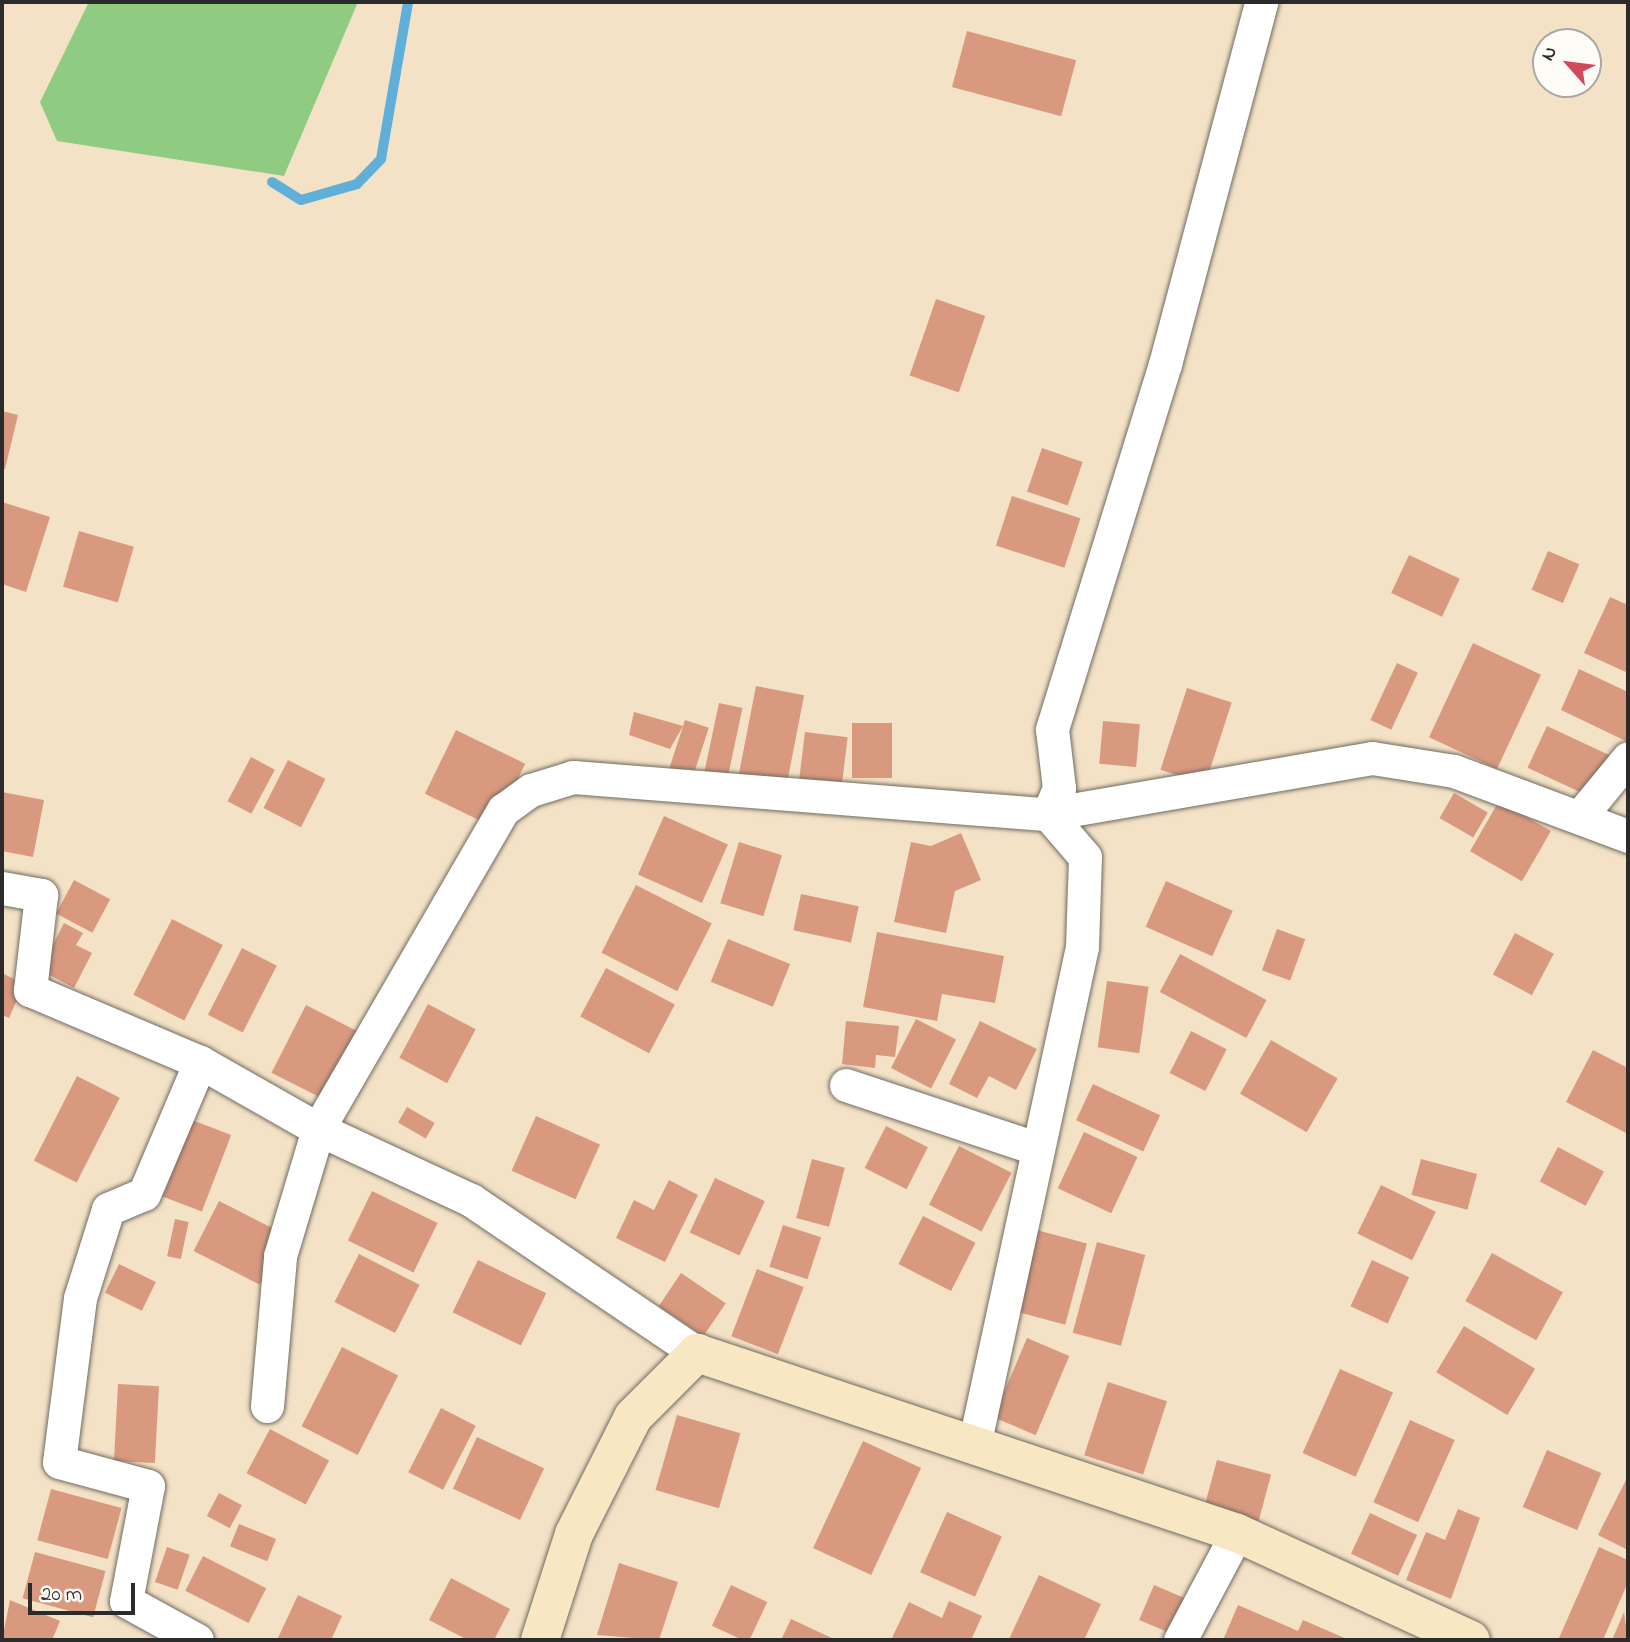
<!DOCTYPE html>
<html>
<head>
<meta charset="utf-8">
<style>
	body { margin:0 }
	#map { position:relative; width:1630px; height:1642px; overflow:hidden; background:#f3e2c6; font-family:"Indie Flower",sans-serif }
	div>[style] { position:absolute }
	.green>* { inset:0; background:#8fcb81 }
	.stream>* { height:10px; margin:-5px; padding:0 5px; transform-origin:5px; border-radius:5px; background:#5fafd9 }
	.building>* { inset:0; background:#d9997f; transform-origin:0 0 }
	.roads { filter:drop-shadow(0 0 2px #716b61) drop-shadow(0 0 2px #716b61) }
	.street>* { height:33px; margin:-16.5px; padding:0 16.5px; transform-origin:16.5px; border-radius:16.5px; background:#fff }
	.secondary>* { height:38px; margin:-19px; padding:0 19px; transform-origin:19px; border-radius:19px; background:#f7e8c3 }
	span { translate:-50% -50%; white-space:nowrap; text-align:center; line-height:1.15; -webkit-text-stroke:6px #fdfcf7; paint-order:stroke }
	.frame { position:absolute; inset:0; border:4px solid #2b2b2b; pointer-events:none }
	.north { position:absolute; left:1532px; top:28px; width:70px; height:70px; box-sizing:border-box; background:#fdfcf7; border:2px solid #a9a8a5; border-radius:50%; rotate:298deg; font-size:19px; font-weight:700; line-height:28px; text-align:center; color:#2b2b2b }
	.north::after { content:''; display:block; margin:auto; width:24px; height:32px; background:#d1495b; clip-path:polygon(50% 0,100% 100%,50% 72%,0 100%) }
	.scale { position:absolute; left:28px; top:1583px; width:107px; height:32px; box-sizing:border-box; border:4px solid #2b2b2b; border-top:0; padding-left:9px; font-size:21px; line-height:24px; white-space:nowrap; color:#2b2b2b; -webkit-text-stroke:5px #fdfcf7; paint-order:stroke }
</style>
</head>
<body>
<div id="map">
	<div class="green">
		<div style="clip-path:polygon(89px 2px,358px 2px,284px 176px,57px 141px,40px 102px)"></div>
	</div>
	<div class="stream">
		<div style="left:272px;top:182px;width:34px;rotate:32deg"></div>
		<div style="left:301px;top:200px;width:58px;rotate:-15.9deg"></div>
		<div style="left:357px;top:184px;width:35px;rotate:-46deg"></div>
		<div style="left:381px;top:159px;width:159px;rotate:-80.2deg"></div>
	</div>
	<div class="building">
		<div style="left:967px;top:31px;width:113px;height:58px;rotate:15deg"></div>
		<div style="left:936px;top:299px;width:52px;height:81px;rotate:19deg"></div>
		<div style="clip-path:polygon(2px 411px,18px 415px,5px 469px,2px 468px)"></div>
		<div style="left:1042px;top:448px;width:43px;height:46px;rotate:19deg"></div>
		<div style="left:1012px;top:496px;width:72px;height:52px;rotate:18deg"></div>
		<div style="clip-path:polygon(2px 502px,50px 517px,26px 592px,2px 584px)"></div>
		<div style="left:79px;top:531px;width:57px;height:58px;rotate:16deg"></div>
		<div style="left:1548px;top:551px;width:34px;height:42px;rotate:23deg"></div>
		<div style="left:1409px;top:555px;width:56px;height:42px;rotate:25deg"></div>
		<div style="clip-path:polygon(1610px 597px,1628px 605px,1628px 673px,1584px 653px)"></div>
		<div style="left:1473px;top:643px;width:75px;height:104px;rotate:25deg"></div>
		<div style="left:1397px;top:663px;width:23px;height:63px;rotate:25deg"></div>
		<div style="clip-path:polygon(1579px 669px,1628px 692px,1628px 742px,1561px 710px)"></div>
		<div style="left:756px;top:686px;width:49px;height:101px;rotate:11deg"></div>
		<div style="left:1187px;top:688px;width:47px;height:86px;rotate:18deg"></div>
		<div style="left:719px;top:703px;width:24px;height:85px;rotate:12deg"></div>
		<div style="clip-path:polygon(634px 712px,683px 726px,670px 749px,629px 735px)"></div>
		<div style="left:685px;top:720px;width:25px;height:64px;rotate:18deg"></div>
		<div style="left:1103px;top:721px;width:37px;height:43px;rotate:5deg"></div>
		<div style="left:852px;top:723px;width:40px;height:55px"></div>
		<div style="left:1547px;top:726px;width:72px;height:46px;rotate:25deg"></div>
		<div style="left:456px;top:730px;width:77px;height:71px;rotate:26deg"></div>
		<div style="left:805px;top:732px;width:43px;height:47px;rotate:7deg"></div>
		<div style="left:251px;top:757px;width:27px;height:50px;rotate:28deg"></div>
		<div style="left:288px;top:760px;width:42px;height:54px;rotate:27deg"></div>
		<div style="clip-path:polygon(2px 792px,44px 800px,33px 857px,2px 851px)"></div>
		<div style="left:1454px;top:793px;width:39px;height:29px;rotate:30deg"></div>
		<div style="left:1499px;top:801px;width:60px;height:58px;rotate:30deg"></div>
		<div style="left:664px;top:816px;width:70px;height:64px;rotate:24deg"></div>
		<div style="clip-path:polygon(961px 833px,981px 880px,955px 891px,946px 933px,894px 922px,911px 842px,931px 846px)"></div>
		<div style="left:739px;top:842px;width:45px;height:64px;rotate:17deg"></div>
		<div style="left:74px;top:880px;width:41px;height:38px;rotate:28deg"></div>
		<div style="left:1166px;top:881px;width:73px;height:50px;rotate:24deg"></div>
		<div style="left:636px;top:885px;width:85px;height:76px;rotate:27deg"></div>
		<div style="left:801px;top:894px;width:59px;height:37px;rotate:12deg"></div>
		<div style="left:172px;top:919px;width:57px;height:85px;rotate:27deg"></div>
		<div style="clip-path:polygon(64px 923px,83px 933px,76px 945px,92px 953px,74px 988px,40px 970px)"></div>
		<div style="left:1277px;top:929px;width:30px;height:44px;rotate:20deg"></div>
		<div style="clip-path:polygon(877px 932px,1004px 956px,995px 1003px,942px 994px,937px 1021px,863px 1007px)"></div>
		<div style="left:1515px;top:933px;width:44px;height:47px;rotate:28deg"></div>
		<div style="left:728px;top:939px;width:67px;height:46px;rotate:22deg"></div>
		<div style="left:242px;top:948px;width:39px;height:75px;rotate:27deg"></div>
		<div style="left:1180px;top:954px;width:98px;height:43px;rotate:28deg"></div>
		<div style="left:606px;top:968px;width:78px;height:55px;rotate:28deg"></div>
		<div style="clip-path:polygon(2px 973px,24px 984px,9px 1018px,2px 1015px)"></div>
		<div style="left:1107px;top:981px;width:42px;height:67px;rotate:8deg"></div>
		<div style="left:428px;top:1004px;width:54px;height:61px;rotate:28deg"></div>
		<div style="left:306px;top:1005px;width:62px;height:76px;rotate:27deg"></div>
		<div style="left:916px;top:1019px;width:45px;height:55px;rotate:27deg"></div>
		<div style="clip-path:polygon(846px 1021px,899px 1026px,895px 1057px,876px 1055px,875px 1068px,842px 1064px)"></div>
		<div style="clip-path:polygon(980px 1021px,1037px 1049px,1016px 1090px,989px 1076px,977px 1098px,949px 1084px)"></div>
		<div style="left:1191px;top:1031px;width:40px;height:47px;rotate:27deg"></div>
		<div style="left:1271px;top:1040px;width:77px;height:62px;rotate:30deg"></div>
		<div style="clip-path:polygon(1593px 1050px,1628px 1068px,1628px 1134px,1566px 1102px)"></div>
		<div style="left:77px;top:1076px;width:48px;height:95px;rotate:27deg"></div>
		<div style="left:1093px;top:1084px;width:74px;height:40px;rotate:25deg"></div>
		<div style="left:407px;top:1107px;width:32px;height:18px;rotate:30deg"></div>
		<div style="left:536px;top:1116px;width:70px;height:60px;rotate:24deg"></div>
		<div style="left:192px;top:1120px;width:42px;height:82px;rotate:21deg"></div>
		<div style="left:886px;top:1126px;width:47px;height:47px;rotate:27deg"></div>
		<div style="left:1084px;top:1132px;width:59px;height:62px;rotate:25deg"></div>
		<div style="left:959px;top:1146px;width:59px;height:66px;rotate:27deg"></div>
		<div style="left:1558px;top:1147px;width:52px;height:39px;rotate:28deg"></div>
		<div style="left:812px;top:1159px;width:34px;height:61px;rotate:15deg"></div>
		<div style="left:1421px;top:1159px;width:58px;height:37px;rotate:15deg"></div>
		<div style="left:715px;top:1178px;width:55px;height:60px;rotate:25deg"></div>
		<div style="clip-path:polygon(669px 1180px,698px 1195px,665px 1262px,616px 1238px,634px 1200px,654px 1210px)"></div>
		<div style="left:1381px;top:1185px;width:61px;height:54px;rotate:26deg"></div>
		<div style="left:372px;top:1191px;width:73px;height:55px;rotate:26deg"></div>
		<div style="left:219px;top:1201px;width:74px;height:56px;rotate:27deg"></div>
		<div style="left:923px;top:1216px;width:59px;height:54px;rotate:27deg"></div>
		<div style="left:175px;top:1219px;width:14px;height:38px;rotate:12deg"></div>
		<div style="left:783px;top:1225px;width:40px;height:44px;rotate:18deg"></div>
		<div style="left:1029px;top:1228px;width:60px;height:84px;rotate:15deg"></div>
		<div style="left:1097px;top:1242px;width:50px;height:94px;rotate:15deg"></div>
		<div style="left:1492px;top:1253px;width:81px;height:55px;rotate:29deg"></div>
		<div style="left:359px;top:1254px;width:68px;height:54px;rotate:27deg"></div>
		<div style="left:478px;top:1260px;width:76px;height:58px;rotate:26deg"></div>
		<div style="left:1372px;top:1260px;width:41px;height:51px;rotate:25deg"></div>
		<div style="left:119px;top:1264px;width:41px;height:32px;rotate:26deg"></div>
		<div style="left:757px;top:1269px;width:50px;height:72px;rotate:21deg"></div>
		<div style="left:681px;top:1273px;width:54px;height:40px;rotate:34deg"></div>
		<div style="left:1464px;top:1326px;width:83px;height:54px;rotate:31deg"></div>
		<div style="left:1027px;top:1338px;width:46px;height:86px;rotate:23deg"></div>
		<div style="left:342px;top:1347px;width:63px;height:89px;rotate:27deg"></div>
		<div style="left:1340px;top:1369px;width:58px;height:92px;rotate:24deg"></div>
		<div style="left:1108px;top:1382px;width:62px;height:77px;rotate:18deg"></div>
		<div style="left:118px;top:1384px;width:41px;height:77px;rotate:3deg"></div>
		<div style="left:441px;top:1408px;width:39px;height:72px;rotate:27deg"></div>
		<div style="left:677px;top:1415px;width:66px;height:78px;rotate:16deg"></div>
		<div style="left:1410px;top:1420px;width:49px;height:90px;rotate:24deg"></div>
		<div style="left:270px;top:1429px;width:67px;height:50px;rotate:28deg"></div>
		<div style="left:477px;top:1437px;width:74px;height:57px;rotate:25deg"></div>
		<div style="left:863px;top:1441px;width:64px;height:118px;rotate:25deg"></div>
		<div style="left:1547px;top:1450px;width:59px;height:62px;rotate:23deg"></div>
		<div style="left:1217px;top:1460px;width:56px;height:48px;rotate:15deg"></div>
		<div style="clip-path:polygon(1628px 1476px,1628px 1550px,1598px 1535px)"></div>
		<div style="left:51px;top:1489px;width:73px;height:53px;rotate:15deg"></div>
		<div style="left:219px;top:1493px;width:26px;height:26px;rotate:28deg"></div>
		<div style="clip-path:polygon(1458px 1509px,1480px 1518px,1451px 1599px,1406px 1580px,1426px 1532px,1445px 1540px)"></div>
		<div style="left:947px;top:1512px;width:60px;height:66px;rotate:24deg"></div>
		<div style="left:1370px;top:1513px;width:52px;height:45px;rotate:25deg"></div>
		<div style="left:239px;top:1524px;width:40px;height:24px;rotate:22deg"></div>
		<div style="left:167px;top:1547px;width:24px;height:37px;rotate:19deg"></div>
		<div style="clip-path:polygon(1599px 1547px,1628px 1560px,1628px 1582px,1603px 1640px,1565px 1640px,1559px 1638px)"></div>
		<div style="left:35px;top:1552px;width:73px;height:48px;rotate:15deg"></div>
		<div style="left:203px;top:1556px;width:71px;height:39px;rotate:27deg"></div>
		<div style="clip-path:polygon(619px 1563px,678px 1582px,659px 1640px,597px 1635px)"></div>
		<div style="clip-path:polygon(1039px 1575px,1101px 1604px,1084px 1640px,1009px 1639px)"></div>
		<div style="clip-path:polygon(451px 1578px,510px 1609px,494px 1640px,468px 1640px,429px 1620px)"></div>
		<div style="left:731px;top:1585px;width:40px;height:45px;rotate:25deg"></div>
		<div style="left:1154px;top:1585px;width:33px;height:38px;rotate:23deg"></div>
		<div style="clip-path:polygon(298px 1595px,342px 1616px,331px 1640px,277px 1640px)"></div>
		<div style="clip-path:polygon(10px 1600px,60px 1621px,52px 1640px,2px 1640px)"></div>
		<div style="clip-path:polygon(949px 1601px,982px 1616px,971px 1640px,891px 1640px,909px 1602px,942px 1618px)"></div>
		<div style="clip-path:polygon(1238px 1605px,1298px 1631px,1303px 1620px,1349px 1640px,1223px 1640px)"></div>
		<div style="clip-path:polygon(1624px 1612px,1628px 1640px,1612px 1640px)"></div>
		<div style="clip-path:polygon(791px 1619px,836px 1640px,781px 1640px)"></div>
	</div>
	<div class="roads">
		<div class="street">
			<div style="left:1582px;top:814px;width:72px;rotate:-50.6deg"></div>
			<div style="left:2px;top:888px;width:40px;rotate:10deg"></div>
			<div style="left:41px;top:895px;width:96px;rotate:96.6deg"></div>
			<div style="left:30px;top:990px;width:185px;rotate:23deg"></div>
			<div style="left:200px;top:1062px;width:136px;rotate:29.6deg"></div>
			<div style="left:318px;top:1129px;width:169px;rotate:24.9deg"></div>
			<div style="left:471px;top:1200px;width:273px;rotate:34.1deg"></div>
			<div style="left:846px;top:1085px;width:199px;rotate:18.4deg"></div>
			<div style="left:267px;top:1406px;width:151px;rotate:-85deg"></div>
			<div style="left:280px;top:1256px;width:133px;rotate:-73.3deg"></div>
			<div style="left:318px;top:1129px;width:369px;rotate:-59.9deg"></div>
			<div style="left:503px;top:810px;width:34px;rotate:-36deg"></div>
			<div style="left:531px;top:790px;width:44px;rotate:-17.2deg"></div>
			<div style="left:573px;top:777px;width:476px;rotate:4.5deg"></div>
			<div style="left:1048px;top:814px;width:329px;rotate:-9.8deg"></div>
			<div style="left:1372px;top:758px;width:83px;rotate:9deg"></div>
			<div style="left:1454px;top:771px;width:186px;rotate:20.5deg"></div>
			<div style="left:975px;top:1441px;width:505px;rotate:-77.78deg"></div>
			<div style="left:1082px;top:947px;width:90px;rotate:-88.1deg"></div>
			<div style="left:1085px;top:857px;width:57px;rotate:-130.7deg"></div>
			<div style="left:1048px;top:814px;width:28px;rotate:-67deg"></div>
			<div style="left:1059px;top:788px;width:59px;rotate:-96.8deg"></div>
			<div style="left:1052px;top:729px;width:382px;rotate:-72.8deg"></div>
			<div style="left:1165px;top:364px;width:375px;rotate:-75.1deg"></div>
			<div style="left:197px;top:1640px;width:81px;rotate:-151.2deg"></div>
			<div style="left:126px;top:1601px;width:117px;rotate:-79.2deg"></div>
			<div style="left:148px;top:1486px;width:92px;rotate:-164.9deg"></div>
			<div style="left:59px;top:1462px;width:165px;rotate:-82.7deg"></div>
			<div style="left:80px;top:1298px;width:93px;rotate:-72.5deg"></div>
			<div style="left:108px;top:1209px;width:39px;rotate:-23deg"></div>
			<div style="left:144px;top:1194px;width:143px;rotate:-67deg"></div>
			<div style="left:1180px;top:1640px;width:121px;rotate:-62deg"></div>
		</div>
		<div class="secondary">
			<div style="left:540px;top:1640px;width:111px;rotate:-72.2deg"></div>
			<div style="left:574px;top:1534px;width:131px;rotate:-63.2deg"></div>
			<div style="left:633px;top:1417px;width:91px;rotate:-45deg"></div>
			<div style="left:697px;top:1353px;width:569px;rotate:18.43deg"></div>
			<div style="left:1237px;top:1533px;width:257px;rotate:24.6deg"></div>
		</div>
	</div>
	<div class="frame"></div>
	<div class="north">N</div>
	<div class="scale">20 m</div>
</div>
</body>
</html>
